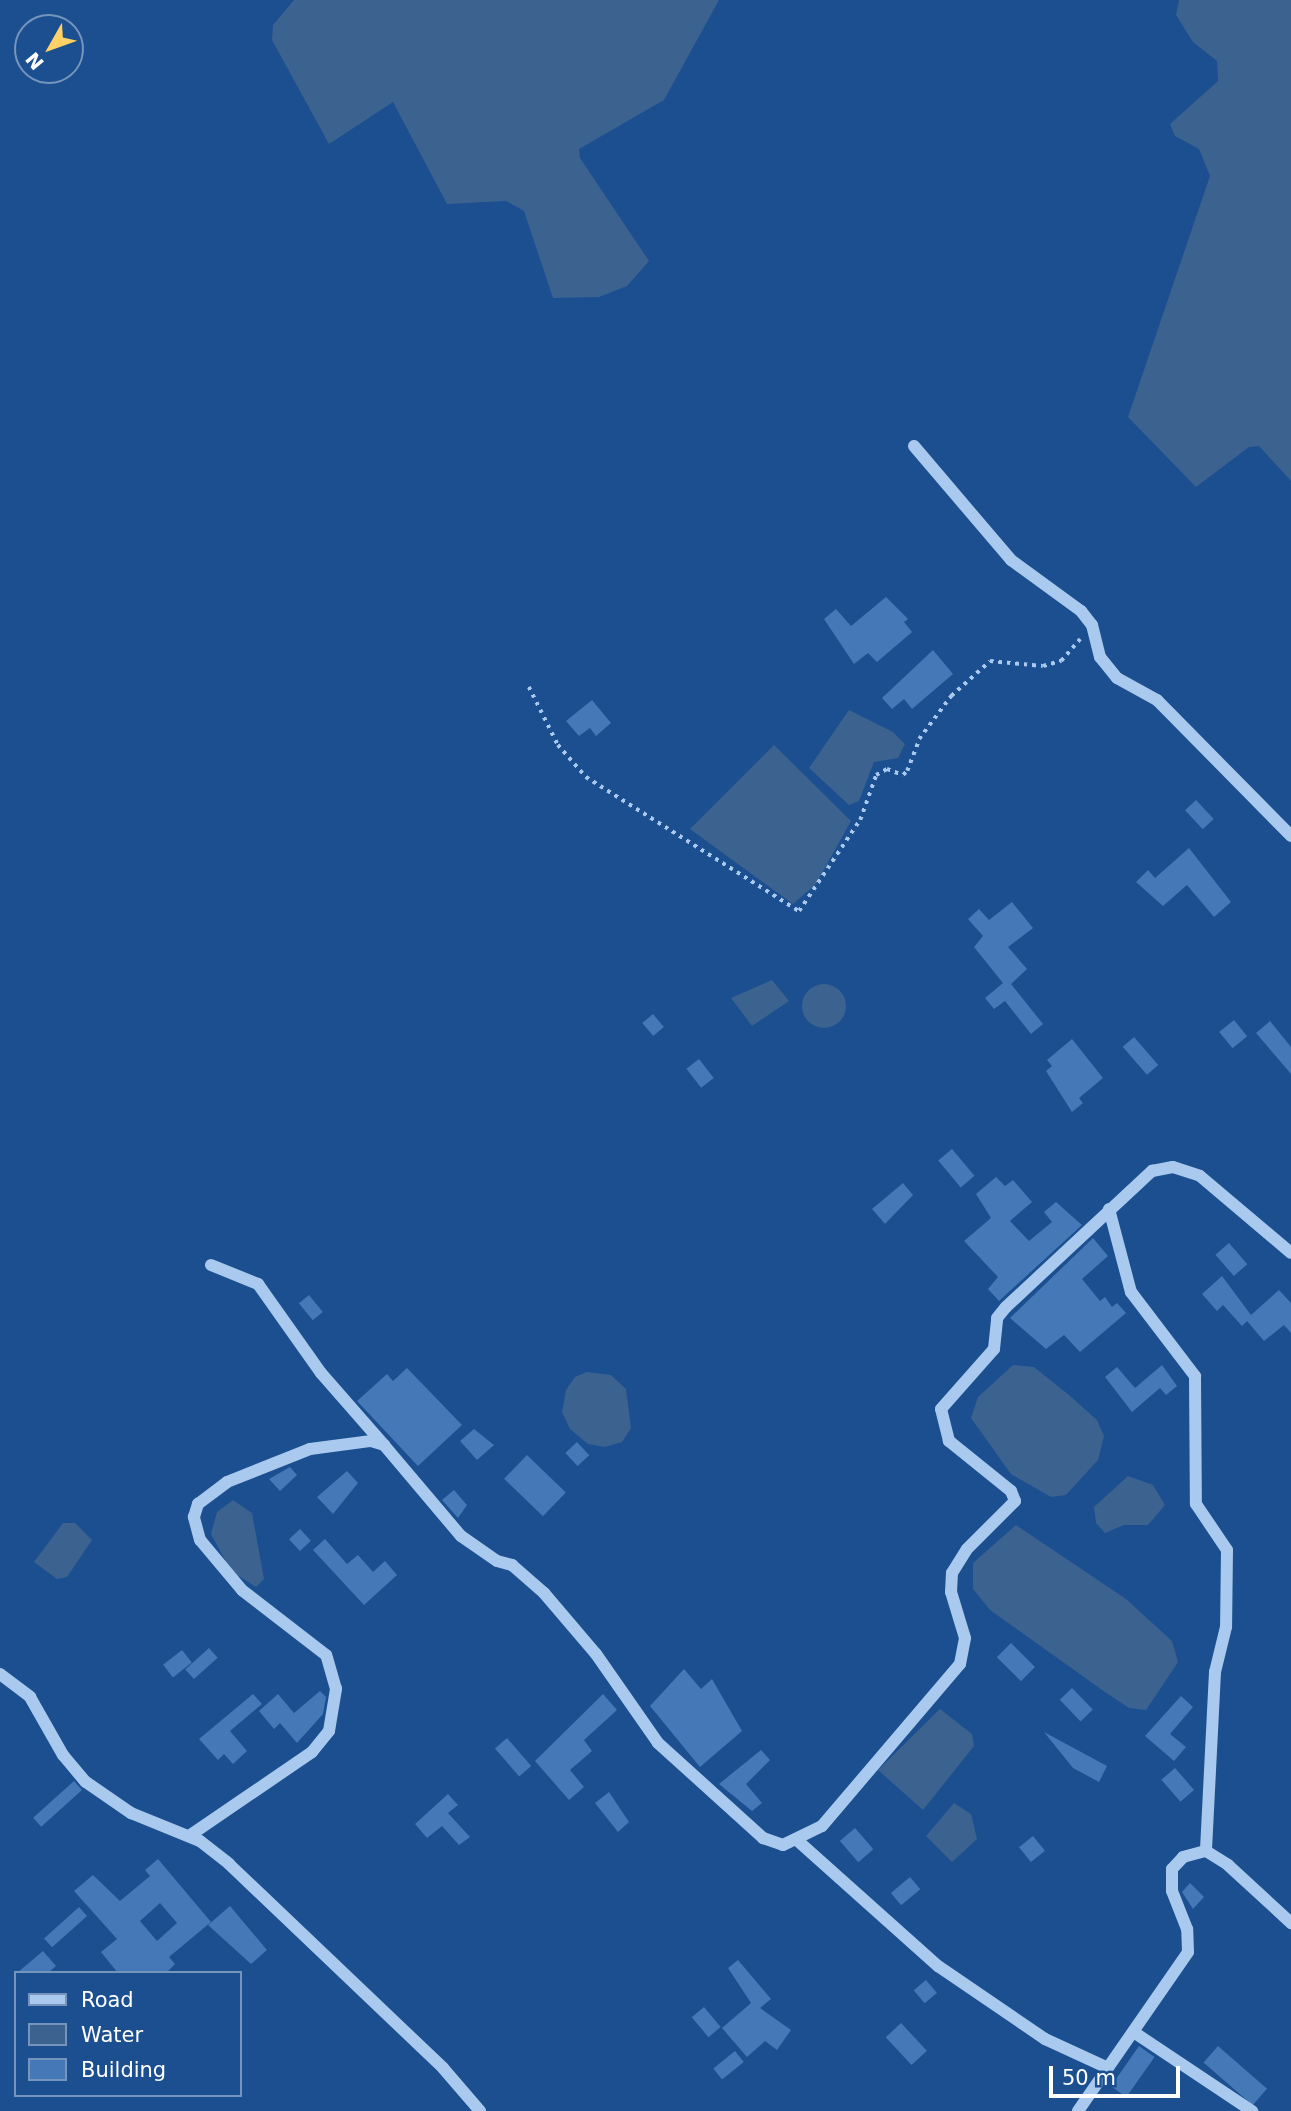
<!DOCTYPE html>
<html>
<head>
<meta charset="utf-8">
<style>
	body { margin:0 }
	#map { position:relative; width:1291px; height:2111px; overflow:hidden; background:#1b4f8f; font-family:"DejaVu Sans",sans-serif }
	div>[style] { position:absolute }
	.water>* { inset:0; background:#3c6290 }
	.round { border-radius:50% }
	.building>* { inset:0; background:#4478b7; transform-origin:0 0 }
	.path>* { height:3.5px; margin-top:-1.75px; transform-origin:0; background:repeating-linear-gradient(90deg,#a9c9ee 0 3.5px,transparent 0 8.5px) }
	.minor>* { height:12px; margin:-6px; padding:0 6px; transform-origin:6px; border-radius:6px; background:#a9c9ee }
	span { translate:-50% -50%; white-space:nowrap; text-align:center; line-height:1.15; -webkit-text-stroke:5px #1b4f8f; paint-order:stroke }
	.legend { position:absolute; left:14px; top:1971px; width:228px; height:126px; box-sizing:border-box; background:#1b4f8f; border:2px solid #7695bc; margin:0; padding:9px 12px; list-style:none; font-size:21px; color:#fff }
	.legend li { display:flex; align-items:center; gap:14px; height:35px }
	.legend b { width:35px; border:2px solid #7695bc }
	.north { position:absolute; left:14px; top:14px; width:70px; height:70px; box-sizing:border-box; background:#1b4f8f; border:2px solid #7695bc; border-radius:50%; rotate:230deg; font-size:19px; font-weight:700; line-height:28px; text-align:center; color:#fff }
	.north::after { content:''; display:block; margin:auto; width:24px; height:32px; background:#ffd166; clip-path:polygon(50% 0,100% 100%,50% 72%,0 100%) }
	.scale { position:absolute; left:1049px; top:2066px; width:131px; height:32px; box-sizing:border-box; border:4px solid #fff; border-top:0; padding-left:9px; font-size:21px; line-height:24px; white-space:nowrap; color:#fff; -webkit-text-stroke:5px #1b4f8f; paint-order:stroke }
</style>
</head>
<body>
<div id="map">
	<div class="water">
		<div style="clip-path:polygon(294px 0,719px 0,664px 100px,579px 149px,580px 158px,649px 261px,627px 286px,599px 297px,553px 298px,524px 211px,506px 201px,447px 204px,393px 102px,329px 144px,272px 40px,273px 25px)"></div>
		<div style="clip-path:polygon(1179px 0,1291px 0,1291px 481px,1259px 446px,1249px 447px,1196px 487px,1128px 417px,1210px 176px,1199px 149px,1175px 136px,1170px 124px,1218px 81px,1217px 61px,1193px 42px,1176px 15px)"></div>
		<div style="clip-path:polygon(849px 710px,893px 732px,905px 744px,898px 758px,874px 762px,859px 801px,849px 805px,809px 768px)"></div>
		<div style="clip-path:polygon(774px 745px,851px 821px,816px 884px,793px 904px,690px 829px)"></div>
		<div style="clip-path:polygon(772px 980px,789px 1001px,752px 1026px,731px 998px)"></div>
		<div class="round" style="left:802px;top:984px;width:44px;height:44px"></div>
		<div style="clip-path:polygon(1013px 1365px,1034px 1367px,1069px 1395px,1097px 1420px,1104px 1436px,1098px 1460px,1066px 1495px,1051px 1497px,1011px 1474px,971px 1418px,978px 1397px)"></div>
		<div style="clip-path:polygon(587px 1372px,611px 1375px,626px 1389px,631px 1428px,622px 1442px,605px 1447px,588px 1444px,570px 1429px,562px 1412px,566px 1390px,575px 1377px)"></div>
		<div style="clip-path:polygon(1128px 1476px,1153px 1485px,1165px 1505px,1148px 1525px,1124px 1525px,1105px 1533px,1096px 1523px,1094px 1507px)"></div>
		<div style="clip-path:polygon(233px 1500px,252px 1513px,264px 1579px,256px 1587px,231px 1571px,211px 1534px,217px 1512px)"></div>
		<div style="clip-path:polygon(63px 1523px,75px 1523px,92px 1540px,67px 1577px,57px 1579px,34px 1562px)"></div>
		<div style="clip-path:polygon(1016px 1525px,1126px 1599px,1172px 1641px,1178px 1662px,1146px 1710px,1129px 1708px,1105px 1692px,990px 1610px,973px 1589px,973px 1563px)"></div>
		<div style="clip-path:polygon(940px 1709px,972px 1734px,974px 1746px,923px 1810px,878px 1770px)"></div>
		<div style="clip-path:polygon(954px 1803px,971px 1814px,977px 1839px,952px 1862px,926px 1836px)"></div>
	</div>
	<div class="building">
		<div style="clip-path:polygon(886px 597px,908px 619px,904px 622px,912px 632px,877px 662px,868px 653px,854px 664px,824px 619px,836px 609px,851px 626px)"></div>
		<div style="clip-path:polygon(933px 650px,953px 674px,912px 709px,904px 699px,892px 709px,882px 698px)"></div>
		<div style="clip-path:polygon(592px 700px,611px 723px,596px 736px,590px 728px,579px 736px,566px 721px)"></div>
		<div style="left:1196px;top:800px;width:26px;height:15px;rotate:47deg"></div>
		<div style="clip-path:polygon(1189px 848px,1231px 902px,1214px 917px,1187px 885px,1163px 906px,1136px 882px,1148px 870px,1155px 878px)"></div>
		<div style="clip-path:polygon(1012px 902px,1033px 928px,1008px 947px,1027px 969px,1011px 984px,1043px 1024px,1031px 1034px,1005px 1001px,994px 1009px,985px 998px,1003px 983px,974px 947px,983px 936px,968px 919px,979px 909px,989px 920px)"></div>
		<div style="left:653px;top:1014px;width:17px;height:14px;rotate:50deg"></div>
		<div style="left:1234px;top:1020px;width:21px;height:19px;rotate:51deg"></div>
		<div style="clip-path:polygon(1270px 1021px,1291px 1047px,1291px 1074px,1256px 1033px)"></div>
		<div style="left:1134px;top:1037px;width:37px;height:15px;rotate:49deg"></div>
		<div style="clip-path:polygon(1072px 1039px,1103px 1078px,1079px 1098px,1083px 1103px,1072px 1112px,1046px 1071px,1052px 1066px,1047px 1060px)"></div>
		<div style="left:699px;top:1059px;width:24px;height:16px;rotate:52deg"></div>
		<div style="left:952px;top:1149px;width:35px;height:18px;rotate:50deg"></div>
		<div style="clip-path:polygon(996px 1177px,1005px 1186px,1013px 1180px,1032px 1202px,1010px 1221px,1029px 1241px,1052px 1222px,1044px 1212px,1056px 1202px,1082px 1225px,999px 1301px,988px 1289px,998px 1277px,964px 1241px,991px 1218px,976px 1194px)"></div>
		<div style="clip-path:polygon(903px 1183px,913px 1195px,885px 1224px,872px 1209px)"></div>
		<div style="clip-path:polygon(1093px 1238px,1108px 1256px,1082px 1279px,1100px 1301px,1105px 1297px,1112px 1307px,1117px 1303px,1126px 1313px,1080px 1352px,1064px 1335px,1046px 1349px,1010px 1318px)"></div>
		<div style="left:1229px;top:1243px;width:28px;height:18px;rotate:49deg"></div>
		<div style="clip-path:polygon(1222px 1276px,1251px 1315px,1279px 1290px,1291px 1303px,1291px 1333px,1284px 1325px,1264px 1341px,1247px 1321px,1242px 1326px,1223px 1305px,1217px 1311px,1202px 1294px)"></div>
		<div style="left:309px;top:1295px;width:22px;height:13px;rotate:51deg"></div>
		<div style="clip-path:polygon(1162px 1365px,1177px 1386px,1166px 1395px,1160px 1388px,1132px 1412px,1105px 1377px,1117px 1367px,1135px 1388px)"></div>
		<div style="clip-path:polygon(407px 1368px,462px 1425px,418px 1466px,357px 1401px,387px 1374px,393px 1381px)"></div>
		<div style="clip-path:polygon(474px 1429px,494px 1445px,477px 1460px,460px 1441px)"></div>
		<div style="left:577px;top:1442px;width:18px;height:16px;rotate:47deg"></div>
		<div style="left:527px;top:1455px;width:54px;height:33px;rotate:44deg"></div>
		<div style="clip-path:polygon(290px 1467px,297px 1475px,280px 1491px,269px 1479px)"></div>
		<div style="clip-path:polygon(347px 1471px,358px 1483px,333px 1514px,317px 1497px)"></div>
		<div style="clip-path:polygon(454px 1490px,467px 1505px,458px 1518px,442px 1500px)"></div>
		<div style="left:300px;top:1529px;width:16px;height:15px;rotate:47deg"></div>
		<div style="clip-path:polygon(325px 1539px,347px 1564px,358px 1555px,373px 1572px,385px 1561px,397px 1575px,364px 1605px,313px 1550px)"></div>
		<div style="left:1011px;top:1643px;width:34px;height:20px;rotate:45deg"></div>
		<div style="left:209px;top:1648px;width:13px;height:32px;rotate:48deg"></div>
		<div style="left:182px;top:1650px;width:16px;height:24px;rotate:52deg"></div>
		<div style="clip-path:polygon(684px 1669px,701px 1689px,712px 1679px,742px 1731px,700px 1767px,650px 1706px)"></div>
		<div style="left:1072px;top:1688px;width:30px;height:17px;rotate:46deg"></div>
		<div style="clip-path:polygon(320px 1691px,326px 1697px,323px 1714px,297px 1743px,280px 1723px,274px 1729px,259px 1711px,278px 1694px,294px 1713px)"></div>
		<div style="clip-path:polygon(253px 1694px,262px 1704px,230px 1731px,247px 1751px,233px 1764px,224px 1754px,218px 1760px,199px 1739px)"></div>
		<div style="clip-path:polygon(603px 1694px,617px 1710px,584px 1740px,592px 1751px,570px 1770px,584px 1787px,569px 1800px,535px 1761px)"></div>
		<div style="clip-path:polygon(1181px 1696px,1193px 1707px,1170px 1734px,1186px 1747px,1174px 1761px,1145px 1736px)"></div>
		<div style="clip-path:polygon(1044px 1732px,1107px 1766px,1099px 1782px,1073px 1768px)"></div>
		<div style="left:507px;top:1738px;width:37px;height:16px;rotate:49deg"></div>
		<div style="clip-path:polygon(761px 1750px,770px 1760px,746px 1784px,762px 1803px,752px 1811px,719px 1784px)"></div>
		<div style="left:1175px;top:1768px;width:29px;height:18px;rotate:49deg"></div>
		<div style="left:74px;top:1781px;width:12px;height:55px;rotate:48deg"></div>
		<div style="clip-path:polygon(609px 1792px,629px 1822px,618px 1832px,595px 1803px)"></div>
		<div style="clip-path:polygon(448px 1794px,458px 1805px,448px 1813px,470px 1837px,459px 1845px,442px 1826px,427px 1838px,415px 1824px)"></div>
		<div style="left:855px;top:1828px;width:28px;height:20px;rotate:49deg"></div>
		<div style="left:1033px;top:1836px;width:19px;height:18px;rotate:51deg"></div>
		<div style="clip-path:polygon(evenodd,158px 1859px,211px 1922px,169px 1957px,175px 1964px,166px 1973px,118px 1973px,101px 1952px,117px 1939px,74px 1891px,93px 1875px,120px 1901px,150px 1876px,145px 1870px,158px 1859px,160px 1903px,177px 1923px,157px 1941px,140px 1921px,160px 1903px)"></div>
		<div style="left:910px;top:1877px;width:16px;height:25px;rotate:50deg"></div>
		<div style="clip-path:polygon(1190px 1883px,1204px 1897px,1193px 1909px,1182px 1892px)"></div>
		<div style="clip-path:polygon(230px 1906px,267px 1950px,251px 1964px,208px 1925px)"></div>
		<div style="left:79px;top:1907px;width:12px;height:47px;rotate:48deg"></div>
		<div style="clip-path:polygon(43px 1951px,56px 1966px,48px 1973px,17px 1973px)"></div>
		<div style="clip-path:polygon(738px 1960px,771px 1999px,760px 2008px,791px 2030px,777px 2050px,765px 2041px,747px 2057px,722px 2028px,751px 2003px,728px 1968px)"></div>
		<div style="left:926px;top:1980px;width:17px;height:16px;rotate:50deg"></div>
		<div style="left:704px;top:2007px;width:26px;height:16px;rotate:50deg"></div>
		<div style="left:901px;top:2023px;width:38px;height:21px;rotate:47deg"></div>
		<div style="left:1139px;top:2046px;width:19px;height:49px;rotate:35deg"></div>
		<div style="left:1218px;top:2046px;width:65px;height:22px;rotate:41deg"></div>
		<div style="left:735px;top:2051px;width:14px;height:28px;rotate:51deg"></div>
	</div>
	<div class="path">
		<div style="left:529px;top:687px;width:65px;rotate:63.4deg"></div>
		<div style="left:558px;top:745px;width:43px;rotate:48.8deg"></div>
		<div style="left:586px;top:777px;width:252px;rotate:32.2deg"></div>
		<div style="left:799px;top:911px;width:110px;rotate:-56.2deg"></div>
		<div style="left:860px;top:820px;width:48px;rotate:-70.4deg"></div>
		<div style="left:876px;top:775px;width:13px;rotate:-29deg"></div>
		<div style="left:887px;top:769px;width:17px;rotate:21deg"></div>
		<div style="left:903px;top:775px;width:6px;rotate:-45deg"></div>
		<div style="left:907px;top:771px;width:34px;rotate:-69deg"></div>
		<div style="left:919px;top:739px;width:54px;rotate:-53.3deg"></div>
		<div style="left:951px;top:696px;width:52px;rotate:-41.9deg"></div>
		<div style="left:990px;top:661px;width:53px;rotate:5.4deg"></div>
		<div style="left:1043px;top:666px;width:19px;rotate:-16deg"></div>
		<div style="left:1061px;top:661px;width:29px;rotate:-49deg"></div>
	</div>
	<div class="minor">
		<div style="left:914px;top:446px;width:150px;rotate:49.6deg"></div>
		<div style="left:1011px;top:560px;width:87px;rotate:36.1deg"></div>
		<div style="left:1081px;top:611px;width:18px;rotate:52deg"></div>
		<div style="left:1092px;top:625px;width:33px;rotate:76deg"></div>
		<div style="left:1100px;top:657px;width:27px;rotate:51deg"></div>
		<div style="left:1117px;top:678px;width:46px;rotate:28.8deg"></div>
		<div style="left:1157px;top:700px;width:191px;rotate:45.4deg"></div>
		<div style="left:1109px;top:1209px;width:86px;rotate:75.2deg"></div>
		<div style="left:1131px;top:1292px;width:106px;rotate:52.7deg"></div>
		<div style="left:1195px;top:1376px;width:128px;rotate:89.6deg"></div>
		<div style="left:1196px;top:1504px;width:55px;rotate:56deg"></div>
		<div style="left:1227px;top:1550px;width:77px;rotate:90.7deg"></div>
		<div style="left:1226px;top:1627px;width:46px;rotate:103.7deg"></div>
		<div style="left:1215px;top:1672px;width:179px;rotate:92.9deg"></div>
		<div style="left:211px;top:1265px;width:51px;rotate:22deg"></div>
		<div style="left:258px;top:1284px;width:109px;rotate:54.7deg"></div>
		<div style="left:321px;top:1373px;width:96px;rotate:48.8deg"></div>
		<div style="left:0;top:1674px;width:38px;rotate:37deg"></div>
		<div style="left:30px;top:1697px;width:67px;rotate:60.4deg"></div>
		<div style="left:63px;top:1755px;width:35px;rotate:50deg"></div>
		<div style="left:86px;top:1782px;width:55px;rotate:34.6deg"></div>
		<div style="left:131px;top:1813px;width:74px;rotate:22.1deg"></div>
		<div style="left:200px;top:1841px;width:37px;rotate:38deg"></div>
		<div style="left:229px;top:1864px;width:296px;rotate:43.6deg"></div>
		<div style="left:443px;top:2068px;width:57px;rotate:49.3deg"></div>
		<div style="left:189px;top:1836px;width:149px;rotate:-34.3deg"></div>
		<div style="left:312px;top:1752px;width:27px;rotate:-51deg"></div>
		<div style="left:329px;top:1731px;width:43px;rotate:-80.5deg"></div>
		<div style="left:336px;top:1689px;width:35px;rotate:-106deg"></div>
		<div style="left:326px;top:1655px;width:106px;rotate:-142.3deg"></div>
		<div style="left:242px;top:1590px;width:65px;rotate:-130deg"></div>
		<div style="left:200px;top:1540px;width:24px;rotate:-105deg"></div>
		<div style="left:194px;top:1517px;width:14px;rotate:-73deg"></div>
		<div style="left:198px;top:1504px;width:36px;rotate:-37deg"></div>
		<div style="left:227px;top:1482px;width:89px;rotate:-21.7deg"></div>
		<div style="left:310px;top:1449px;width:62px;rotate:-7.5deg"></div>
		<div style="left:371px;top:1441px;width:14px;rotate:17deg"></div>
		<div style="left:384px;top:1445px;width:119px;rotate:49.8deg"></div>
		<div style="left:461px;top:1536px;width:44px;rotate:34.8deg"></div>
		<div style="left:497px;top:1561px;width:16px;rotate:15deg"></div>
		<div style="left:512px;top:1565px;width:43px;rotate:41.2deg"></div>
		<div style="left:544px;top:1593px;width:80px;rotate:49.6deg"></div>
		<div style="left:596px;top:1654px;width:108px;rotate:55.1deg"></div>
		<div style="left:658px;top:1743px;width:142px;rotate:42.1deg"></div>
		<div style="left:763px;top:1838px;width:21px;rotate:19deg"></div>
		<div style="left:783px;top:1845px;width:43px;rotate:-26deg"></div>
		<div style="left:822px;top:1826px;width:213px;rotate:-49.6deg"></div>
		<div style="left:960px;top:1664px;width:26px;rotate:-79deg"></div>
		<div style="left:965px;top:1638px;width:48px;rotate:-106.9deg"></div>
		<div style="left:951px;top:1592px;width:19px;rotate:-87deg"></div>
		<div style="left:952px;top:1573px;width:28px;rotate:-58deg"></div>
		<div style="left:967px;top:1549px;width:68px;rotate:-45deg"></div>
		<div style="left:1015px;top:1501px;width:11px;rotate:-112deg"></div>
		<div style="left:1011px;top:1491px;width:80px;rotate:-141.1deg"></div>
		<div style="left:949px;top:1441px;width:33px;rotate:-104deg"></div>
		<div style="left:941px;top:1409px;width:80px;rotate:-48.5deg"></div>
		<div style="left:994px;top:1349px;width:31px;rotate:-84deg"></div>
		<div style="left:997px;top:1318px;width:14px;rotate:-51deg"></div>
		<div style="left:1006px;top:1307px;width:200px;rotate:-43deg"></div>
		<div style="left:1152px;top:1171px;width:21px;rotate:-11deg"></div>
		<div style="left:1173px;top:1167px;width:28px;rotate:18deg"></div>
		<div style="left:1200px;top:1176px;width:119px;rotate:40.2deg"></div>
		<div style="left:798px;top:1841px;width:188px;rotate:41.8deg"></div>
		<div style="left:938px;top:1966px;width:130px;rotate:34.3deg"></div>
		<div style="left:1045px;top:2039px;width:67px;rotate:24.7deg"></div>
		<div style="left:1135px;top:2033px;width:141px;rotate:33.7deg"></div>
		<div style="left:1078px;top:2111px;width:193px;rotate:-55.3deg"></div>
		<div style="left:1188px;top:1952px;width:23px;rotate:-92deg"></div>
		<div style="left:1187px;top:1929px;width:41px;rotate:-111.5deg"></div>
		<div style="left:1172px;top:1891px;width:22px;rotate:-90deg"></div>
		<div style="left:1172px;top:1869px;width:16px;rotate:-47deg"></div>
		<div style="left:1183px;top:1857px;width:24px;rotate:-15deg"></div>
		<div style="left:1206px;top:1851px;width:26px;rotate:32deg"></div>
		<div style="left:1228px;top:1865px;width:86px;rotate:42.6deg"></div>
	</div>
	<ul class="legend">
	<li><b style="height:9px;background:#a9c9ee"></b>Road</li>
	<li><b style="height:19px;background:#3c6290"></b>Water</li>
	<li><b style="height:19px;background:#4478b7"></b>Building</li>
	</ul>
	<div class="north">N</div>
	<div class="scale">50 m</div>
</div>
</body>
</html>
